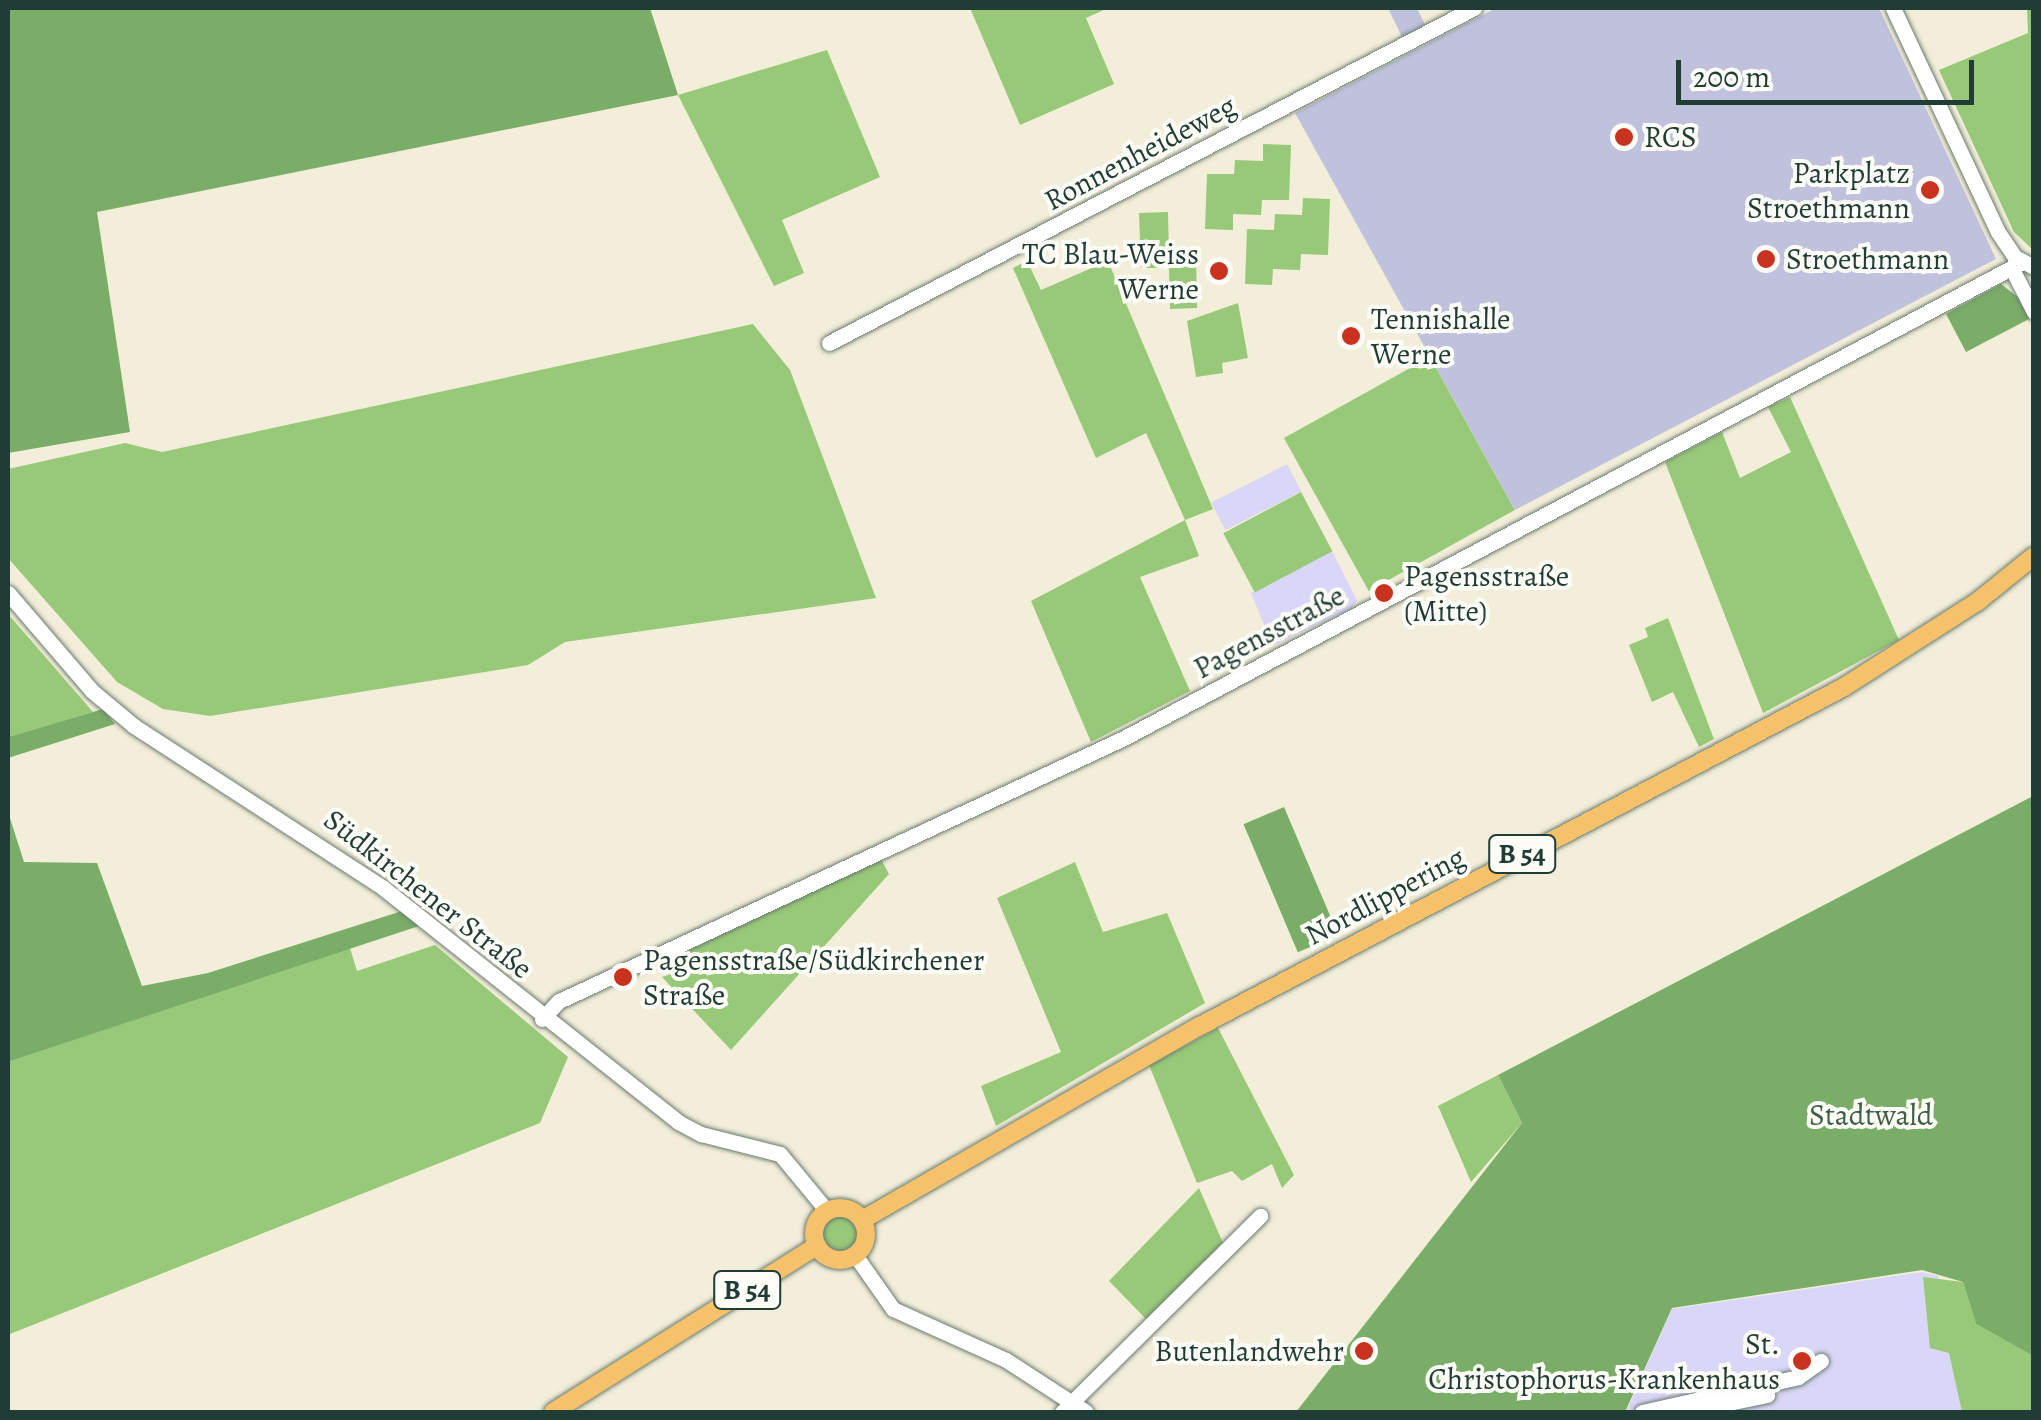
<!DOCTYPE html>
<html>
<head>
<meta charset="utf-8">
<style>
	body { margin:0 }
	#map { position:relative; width:2041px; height:1420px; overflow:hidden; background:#f3eed9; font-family:Alegreya,serif }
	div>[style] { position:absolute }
	.built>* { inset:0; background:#dad6f7; transform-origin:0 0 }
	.industrial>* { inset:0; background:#c0c2dd }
	.green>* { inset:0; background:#98c978; transform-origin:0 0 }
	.round { border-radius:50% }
	.forest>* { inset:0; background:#7aad68; transform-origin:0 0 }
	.roads { filter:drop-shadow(0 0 2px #697b6e) drop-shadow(0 0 2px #697b6e) }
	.minor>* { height:15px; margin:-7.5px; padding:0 7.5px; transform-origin:7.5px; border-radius:7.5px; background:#fff }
	.major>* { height:18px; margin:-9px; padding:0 9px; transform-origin:9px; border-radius:9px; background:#f6c16b }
	.major>.ring { margin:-9px; padding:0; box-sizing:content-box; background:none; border:18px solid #f6c16b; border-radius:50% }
	.dots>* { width:28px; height:28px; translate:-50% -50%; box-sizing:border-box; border:5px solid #fdfcf7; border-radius:50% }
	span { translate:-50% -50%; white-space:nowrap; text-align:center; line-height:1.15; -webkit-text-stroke:8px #fdfcf7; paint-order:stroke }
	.shield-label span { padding:2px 8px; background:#fdfcf7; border:2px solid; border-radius:8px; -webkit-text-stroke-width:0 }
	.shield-label { font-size:28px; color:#1f3d34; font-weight:700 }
	.poi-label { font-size:30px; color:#1f3d34 }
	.left { translate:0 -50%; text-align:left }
	.right { translate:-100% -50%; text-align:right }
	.street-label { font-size:30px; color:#1f3d34 }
	.park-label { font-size:30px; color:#3d6045 }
	.frame { position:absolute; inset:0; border:10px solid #1f3d34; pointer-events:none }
	.scale { position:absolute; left:1676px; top:60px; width:298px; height:45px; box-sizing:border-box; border:5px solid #1f3d34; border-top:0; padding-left:12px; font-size:30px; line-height:35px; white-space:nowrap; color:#1f3d34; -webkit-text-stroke:8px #fdfcf7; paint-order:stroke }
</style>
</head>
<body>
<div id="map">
	<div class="built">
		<div style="left:1287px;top:464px;width:31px;height:85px;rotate:63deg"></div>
		<div style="clip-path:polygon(1332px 551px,1357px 600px,1352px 608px,1273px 646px,1251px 593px)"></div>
		<div style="clip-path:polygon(1922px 1272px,1938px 1276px,1966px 1412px,1626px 1412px,1672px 1309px)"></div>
	</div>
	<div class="industrial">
		<div style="clip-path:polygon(1388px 8px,1417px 8px,1426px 27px,1403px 39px)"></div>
		<div style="clip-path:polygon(1496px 8px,1879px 8px,1996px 259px,1515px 510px,1295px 113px)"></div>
	</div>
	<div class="green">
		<div style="clip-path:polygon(970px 8px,1108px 8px,1086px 18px,1114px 84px,1020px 125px)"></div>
		<div style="clip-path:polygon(2027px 8px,2034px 8px,2033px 250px,2014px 232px,1939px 70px,2028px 33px)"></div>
		<div style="clip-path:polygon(827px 50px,880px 177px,782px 220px,804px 273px,774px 286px,678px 95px)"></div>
		<div style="clip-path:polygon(1263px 144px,1291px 145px,1289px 200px,1262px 200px,1261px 215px,1233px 214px,1233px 230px,1205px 229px,1207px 174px,1234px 174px,1235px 160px,1263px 161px)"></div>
		<div style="clip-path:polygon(1303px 198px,1330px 199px,1328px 255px,1301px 254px,1300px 270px,1273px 269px,1272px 285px,1245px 284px,1247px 229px,1274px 230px,1275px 214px,1302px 215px)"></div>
		<div style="clip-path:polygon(1168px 212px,1169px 253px,1196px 253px,1197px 308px,1170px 309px,1169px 268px,1141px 268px,1139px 213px)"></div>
		<div style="clip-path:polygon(1027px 261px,1041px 290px,1108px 261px,1213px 509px,1185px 520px,1199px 556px,1140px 577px,1190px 691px,1091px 742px,1031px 601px,1185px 520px,1146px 433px,1096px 458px,1013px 268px)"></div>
		<div style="clip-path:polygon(1238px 303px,1248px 358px,1222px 363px,1223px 373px,1196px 377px,1187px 321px)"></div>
		<div style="clip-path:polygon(753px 324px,790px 370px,876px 598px,565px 642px,528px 665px,210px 716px,163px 709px,117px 682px,8px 558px,8px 469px,125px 443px,162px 452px)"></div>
		<div style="left:1430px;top:357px;width:175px;height:167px;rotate:61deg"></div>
		<div style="clip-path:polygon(1790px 397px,1899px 640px,1763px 713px,1665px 462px,1722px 432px,1740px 478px,1791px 452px,1768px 407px)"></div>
		<div style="left:1301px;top:492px;width:67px;height:88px;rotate:62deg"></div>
		<div style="clip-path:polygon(8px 614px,93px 712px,8px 737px)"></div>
		<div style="clip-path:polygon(1668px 618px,1714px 739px,1699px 747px,1673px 692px,1652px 702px,1629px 645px,1648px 637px,1645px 628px)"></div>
		<div style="clip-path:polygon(881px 859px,889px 874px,731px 1050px,662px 977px,671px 974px,665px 961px)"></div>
		<div style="clip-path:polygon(1075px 862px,1103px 932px,1167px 913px,1205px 1003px,996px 1126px,981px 1086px,1061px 1052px,997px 898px)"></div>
		<div style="clip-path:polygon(435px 945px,568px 1057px,540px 1123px,10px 1334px,8px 1062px,350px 948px,357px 971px)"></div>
		<div style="clip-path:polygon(1218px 1028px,1294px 1175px,1282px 1188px,1272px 1164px,1242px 1181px,1232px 1171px,1197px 1183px,1149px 1065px)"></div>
		<div style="clip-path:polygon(1498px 1075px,1522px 1123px,1471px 1182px,1438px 1106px)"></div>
		<div style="clip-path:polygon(1199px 1188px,1223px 1243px,1146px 1319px,1109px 1281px)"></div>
		<div class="round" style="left:821px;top:1215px;width:38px;height:38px"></div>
		<div style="clip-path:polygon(1923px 1277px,1963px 1282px,1976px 1324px,2033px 1356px,2033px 1412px,1962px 1412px,1949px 1353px,1930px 1348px)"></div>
	</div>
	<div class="forest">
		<div style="clip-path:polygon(8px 8px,650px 8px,678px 95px,97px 212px,130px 432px,8px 453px)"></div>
		<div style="clip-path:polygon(2001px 284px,2028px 305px,2029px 319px,1966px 352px,1946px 314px)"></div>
		<div style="clip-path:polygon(103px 709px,115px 724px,8px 758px,8px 737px)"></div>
		<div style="clip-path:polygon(2033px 796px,2033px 1356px,1976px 1324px,1963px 1282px,1922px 1270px,1672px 1308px,1625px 1412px,1296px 1412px,1522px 1123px,1498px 1075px)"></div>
		<div style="left:1284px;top:807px;width:139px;height:44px;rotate:67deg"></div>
		<div style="clip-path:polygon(8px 812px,24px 862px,97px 863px,142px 986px,208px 973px,402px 911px,419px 926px,8px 1062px)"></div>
	</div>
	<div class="roads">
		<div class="minor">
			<div style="left:1893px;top:8px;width:247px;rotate:64.9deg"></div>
			<div style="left:1998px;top:232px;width:30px;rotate:56deg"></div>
			<div style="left:2015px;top:257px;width:21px;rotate:28deg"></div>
			<div style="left:2013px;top:271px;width:46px;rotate:62.9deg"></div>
			<div style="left:829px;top:343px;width:727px;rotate:-27.45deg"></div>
			<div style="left:8px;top:593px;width:129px;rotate:49.4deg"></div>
			<div style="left:92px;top:691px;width:55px;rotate:39.8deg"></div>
			<div style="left:134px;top:726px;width:296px;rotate:33deg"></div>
			<div style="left:382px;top:887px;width:378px;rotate:38.4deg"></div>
			<div style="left:678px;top:1122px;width:26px;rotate:28deg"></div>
			<div style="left:701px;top:1134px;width:81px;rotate:14.2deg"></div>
			<div style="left:780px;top:1154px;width:74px;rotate:50.5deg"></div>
			<div style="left:542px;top:1019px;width:25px;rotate:-47deg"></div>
			<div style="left:559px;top:1001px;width:621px;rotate:-24.96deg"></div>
			<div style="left:1122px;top:739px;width:1019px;rotate:-27.92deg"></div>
			<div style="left:855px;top:1255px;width:66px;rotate:54.9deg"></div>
			<div style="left:893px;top:1309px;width:124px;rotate:24.3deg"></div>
			<div style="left:1006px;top:1360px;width:95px;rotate:33deg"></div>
			<div style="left:1062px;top:1412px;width:279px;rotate:-44.7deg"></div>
			<div style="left:1642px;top:1412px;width:160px;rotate:-12.6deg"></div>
			<div style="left:1798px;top:1377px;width:28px;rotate:-35deg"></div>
			<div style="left:1685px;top:1412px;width:84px;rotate:-11.7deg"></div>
		</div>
		<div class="major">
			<div class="ring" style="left:814px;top:1208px;width:34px;height:34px"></div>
			<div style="left:862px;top:1220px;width:390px;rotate:-29.9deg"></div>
			<div style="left:1200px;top:1026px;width:728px;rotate:-27.76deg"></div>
			<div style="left:1844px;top:687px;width:158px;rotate:-32.6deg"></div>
			<div style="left:1977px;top:602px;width:73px;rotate:-38.9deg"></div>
			<div style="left:553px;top:1412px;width:312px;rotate:-32.2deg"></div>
		</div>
	</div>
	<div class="dots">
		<div style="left:1624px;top:137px;background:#c8321e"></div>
		<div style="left:1930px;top:190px;background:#c8321e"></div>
		<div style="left:1766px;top:259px;background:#c8321e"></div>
		<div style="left:1219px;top:271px;background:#c8321e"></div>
		<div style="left:1351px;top:336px;background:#c8321e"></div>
		<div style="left:1384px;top:593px;background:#c8321e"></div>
		<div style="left:623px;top:977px;background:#c8321e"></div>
		<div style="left:1364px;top:1351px;background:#c8321e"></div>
		<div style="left:1802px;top:1361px;background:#c8321e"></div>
	</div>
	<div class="shield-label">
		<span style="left:1522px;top:854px">B 54</span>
		<span style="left:747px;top:1290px">B 54</span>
	</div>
	<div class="poi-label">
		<span class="left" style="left:1644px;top:137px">RCS</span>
		<span class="right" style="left:1910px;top:190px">Parkplatz<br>Stroethmann</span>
		<span class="right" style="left:1199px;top:271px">TC Blau-Weiss<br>Werne</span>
		<span class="left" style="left:1786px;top:259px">Stroethmann</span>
		<span class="left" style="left:1371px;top:336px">Tennishalle<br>Werne</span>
		<span class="left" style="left:1404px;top:593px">Pagensstraße<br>(Mitte)</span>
		<span class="left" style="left:643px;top:977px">Pagensstraße/Südkirchener<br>Straße</span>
		<span class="right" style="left:1780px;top:1361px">St.<br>Christophorus-Krankenhaus</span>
		<span class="right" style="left:1344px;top:1351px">Butenlandwehr</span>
	</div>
	<div class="street-label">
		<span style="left:1140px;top:153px;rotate:-28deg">Ronnenheideweg</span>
		<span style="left:1269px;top:632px;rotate:-28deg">Pagensstraße</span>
		<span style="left:428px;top:894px;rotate:38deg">Südkirchener Straße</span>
		<span style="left:1385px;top:896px;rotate:-28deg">Nordlippering</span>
	</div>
	<div class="park-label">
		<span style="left:1871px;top:1115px">Stadtwald</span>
	</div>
	<div class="frame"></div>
	<div class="scale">200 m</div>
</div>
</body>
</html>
